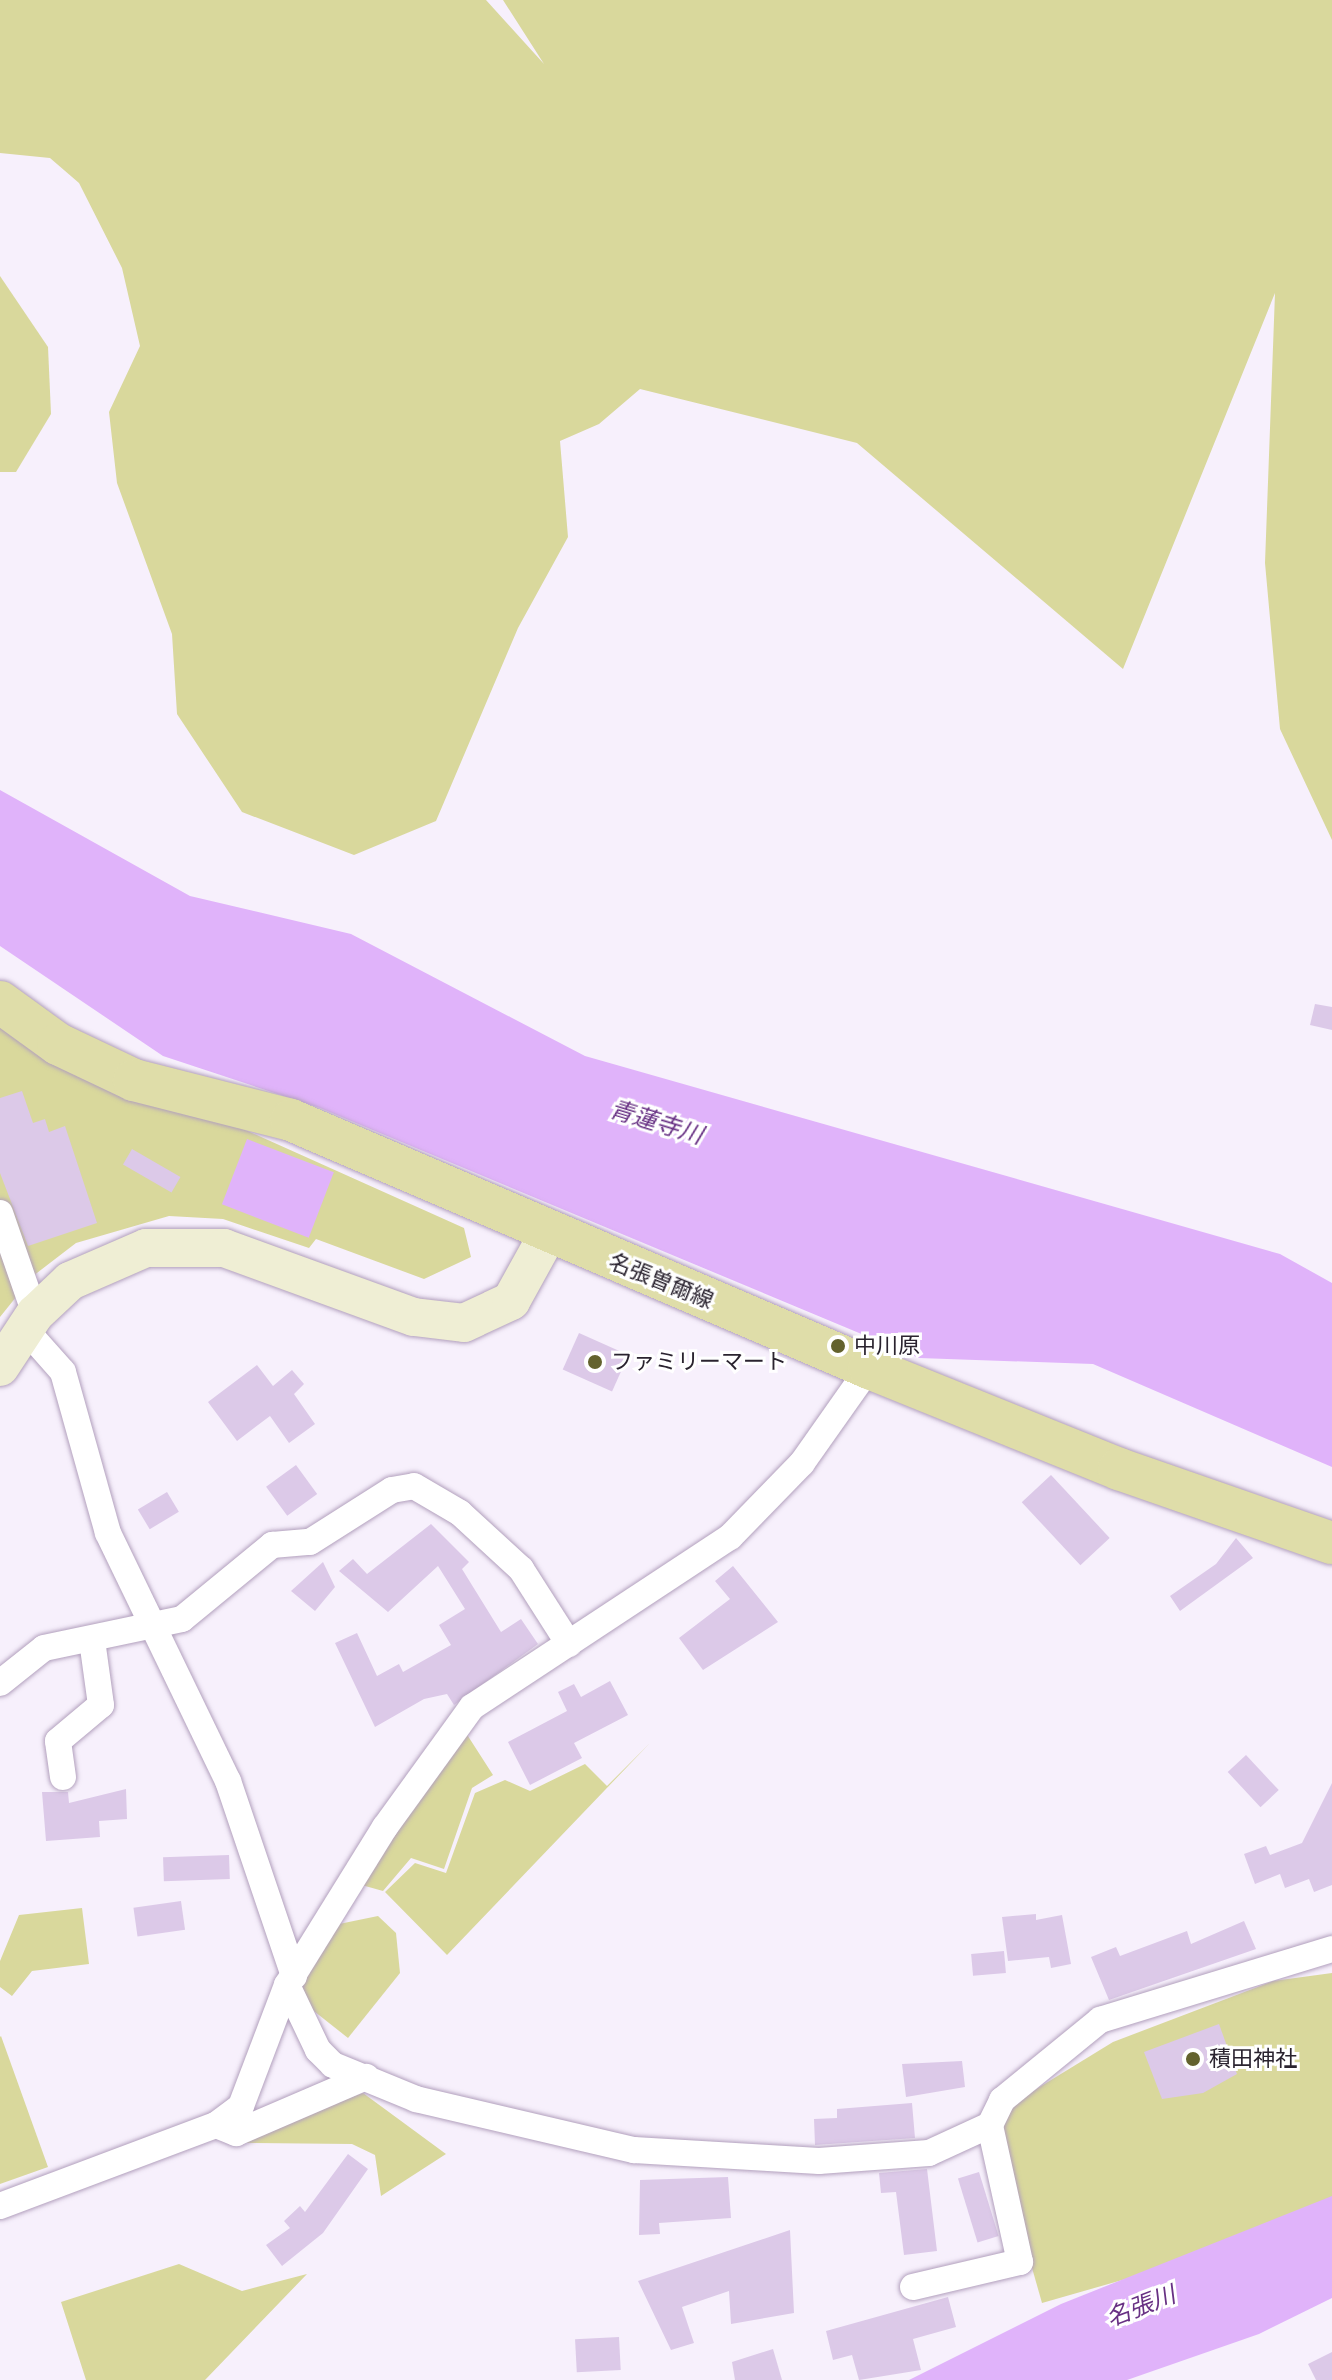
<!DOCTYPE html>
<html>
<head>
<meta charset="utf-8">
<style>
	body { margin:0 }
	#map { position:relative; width:1332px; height:2380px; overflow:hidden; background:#f7f0fc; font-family:"Roboto Condensed","Noto Sans JP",sans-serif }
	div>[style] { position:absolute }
	.green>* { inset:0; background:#d9d89c }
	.water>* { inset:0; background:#e0b3fa; transform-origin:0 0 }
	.building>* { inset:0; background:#dcc9e8; transform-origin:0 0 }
	.roads { filter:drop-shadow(0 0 2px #b2a0bd) drop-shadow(0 0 2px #b2a0bd) }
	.street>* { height:26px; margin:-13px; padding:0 13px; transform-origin:13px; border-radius:13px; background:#fff }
	.secondary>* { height:38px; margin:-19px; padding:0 19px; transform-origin:19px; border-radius:19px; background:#efeed4 }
	.primary>* { height:42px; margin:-21px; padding:0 21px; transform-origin:21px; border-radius:21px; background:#dfdda9 }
	.dots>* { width:22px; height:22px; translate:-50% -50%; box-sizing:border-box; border:4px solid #fff; border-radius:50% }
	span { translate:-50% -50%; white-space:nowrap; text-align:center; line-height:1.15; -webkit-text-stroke:6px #fff; paint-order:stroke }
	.street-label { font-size:22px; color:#2a232f }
	.poi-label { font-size:22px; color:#2a232f }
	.left { translate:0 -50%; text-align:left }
	.water-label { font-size:24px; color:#683184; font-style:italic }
</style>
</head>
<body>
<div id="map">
	<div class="green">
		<div style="clip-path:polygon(0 0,486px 0,544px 64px,503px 0,1332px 0,1332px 840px,1280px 729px,1265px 563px,1275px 293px,1123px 669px,857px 443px,640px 389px,599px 424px,560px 441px,568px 537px,518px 628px,436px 821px,354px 855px,242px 812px,177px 714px,172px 634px,117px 483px,109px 412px,140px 346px,122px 268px,79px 183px,50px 158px,0 153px)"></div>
		<div style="clip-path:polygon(0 276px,48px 347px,51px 414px,16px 472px,0 472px)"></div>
		<div style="clip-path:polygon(0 1020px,464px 1228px,471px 1257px,424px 1279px,316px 1239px,309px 1248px,223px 1219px,169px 1216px,76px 1243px,33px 1276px,0 1317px)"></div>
		<div style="clip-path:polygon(466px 1733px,493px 1775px,472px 1788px,444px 1869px,411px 1858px,383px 1891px,358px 1884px)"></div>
		<div style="clip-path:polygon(650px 1743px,447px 1955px,385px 1892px,415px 1863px,446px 1873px,475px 1793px,505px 1780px,530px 1791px,585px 1764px,607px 1786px)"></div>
		<div style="clip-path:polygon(82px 1908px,89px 1964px,32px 1971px,12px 1996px,0 1987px,0 1961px,19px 1915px)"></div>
		<div style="clip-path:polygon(378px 1916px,396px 1933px,400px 1973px,348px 2038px,286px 1989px,339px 1924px)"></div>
		<div style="clip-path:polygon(1332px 1973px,1332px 2220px,1042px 2303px,998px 2148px,1007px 2107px,1113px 2042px,1273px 1981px)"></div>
		<div style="clip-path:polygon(1px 2036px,48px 2167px,0 2184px,0 2037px)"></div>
		<div style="clip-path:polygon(363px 2093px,446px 2154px,381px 2196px,375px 2155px,352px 2144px,247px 2143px,247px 2134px)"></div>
		<div style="clip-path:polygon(179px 2264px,242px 2291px,307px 2274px,205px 2380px,86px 2380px,61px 2302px)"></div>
	</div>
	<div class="water">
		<div style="clip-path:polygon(0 790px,190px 896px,351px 934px,585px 1056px,1280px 1254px,1332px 1283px,1332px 1467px,1093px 1364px,919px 1358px,320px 1108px,163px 1056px,0 946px)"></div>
		<div style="left:247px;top:1139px;width:93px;height:70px;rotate:21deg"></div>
		<div style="clip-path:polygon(1332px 2196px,1332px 2298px,1259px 2334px,1127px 2380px,909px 2380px,1061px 2304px)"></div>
	</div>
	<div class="building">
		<div style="clip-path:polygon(1315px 1004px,1332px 1007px,1332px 1030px,1310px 1025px)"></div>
		<div style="clip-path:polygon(22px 1091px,33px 1123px,45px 1119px,49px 1132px,65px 1126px,97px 1223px,28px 1246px,0 1173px,0 1098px)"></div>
		<div style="left:132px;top:1149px;width:56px;height:18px;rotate:30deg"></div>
		<div style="left:579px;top:1333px;width:54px;height:40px;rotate:24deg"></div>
		<div style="clip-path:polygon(257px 1365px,273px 1386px,292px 1370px,304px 1384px,294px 1394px,315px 1424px,289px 1443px,270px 1416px,237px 1441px,208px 1402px)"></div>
		<div style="left:296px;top:1465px;width:36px;height:37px;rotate:54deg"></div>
		<div style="left:1051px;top:1475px;width:86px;height:40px;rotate:47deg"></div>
		<div style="left:167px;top:1492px;width:23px;height:34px;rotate:59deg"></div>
		<div style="clip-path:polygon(431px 1524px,469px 1562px,462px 1569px,501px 1632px,521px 1619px,538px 1644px,454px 1705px,447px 1694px,424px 1699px,375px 1727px,335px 1643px,357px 1633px,377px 1676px,399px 1664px,403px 1672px,451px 1645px,439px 1625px,465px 1609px,438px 1566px,388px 1612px,339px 1571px,353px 1559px,367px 1574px)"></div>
		<div style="clip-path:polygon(1236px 1538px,1253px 1558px,1180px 1611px,1170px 1596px,1216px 1564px)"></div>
		<div style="clip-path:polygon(323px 1562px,335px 1587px,315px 1611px,291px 1591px)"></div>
		<div style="clip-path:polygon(733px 1566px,778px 1622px,703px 1670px,679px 1638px,730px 1599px,715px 1581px)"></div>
		<div style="clip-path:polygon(610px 1681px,628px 1715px,574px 1743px,582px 1758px,530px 1785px,508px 1742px,567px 1711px,558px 1692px,574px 1684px,581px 1697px)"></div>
		<div style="left:1246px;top:1755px;width:48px;height:25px;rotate:47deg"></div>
		<div style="clip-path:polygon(1332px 1783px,1332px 1885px,1314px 1892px,1309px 1879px,1285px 1888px,1280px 1874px,1255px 1884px,1244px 1854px,1266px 1846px,1270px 1855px,1302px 1843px)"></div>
		<div style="clip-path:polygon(126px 1789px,127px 1819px,99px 1821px,100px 1837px,46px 1841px,42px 1792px,68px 1792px,69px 1803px)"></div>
		<div style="left:229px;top:1855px;width:24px;height:66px;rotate:88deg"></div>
		<div style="left:181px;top:1901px;width:29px;height:48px;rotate:82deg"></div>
		<div style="clip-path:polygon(1036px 1914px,1036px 1920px,1062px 1915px,1071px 1964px,1051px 1968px,1049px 1957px,1008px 1961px,1002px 1917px)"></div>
		<div style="clip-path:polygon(1244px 1921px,1256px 1949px,1109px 2000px,1091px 1957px,1116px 1947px,1120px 1956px,1187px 1931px,1191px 1944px)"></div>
		<div style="left:1004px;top:1951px;width:22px;height:33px;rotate:85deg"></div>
		<div style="clip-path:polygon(1219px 2024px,1237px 2074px,1203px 2093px,1162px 2099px,1144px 2052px)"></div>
		<div style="clip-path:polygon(962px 2061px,965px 2087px,906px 2097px,902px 2064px)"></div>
		<div style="clip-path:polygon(912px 2103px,915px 2138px,815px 2145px,814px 2119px,837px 2118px,837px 2109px)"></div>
		<div style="clip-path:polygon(348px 2154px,368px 2169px,323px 2233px,282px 2266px,266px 2245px,290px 2228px,284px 2221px,300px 2206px,305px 2212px)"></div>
		<div style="clip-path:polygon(927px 2169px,937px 2251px,904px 2255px,896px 2192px,881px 2193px,879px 2173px)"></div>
		<div style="left:979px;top:2172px;width:67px;height:22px;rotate:73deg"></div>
		<div style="clip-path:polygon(728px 2177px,731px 2218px,659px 2223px,660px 2234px,639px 2235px,640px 2180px)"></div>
		<div style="clip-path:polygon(790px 2230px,794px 2313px,731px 2324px,729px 2291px,682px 2307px,694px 2343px,671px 2350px,638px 2281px)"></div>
		<div style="clip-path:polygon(948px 2297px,956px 2327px,913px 2339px,921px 2370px,859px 2380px,852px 2355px,833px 2360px,826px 2331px)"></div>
		<div style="left:619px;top:2337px;width:33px;height:44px;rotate:87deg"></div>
		<div style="clip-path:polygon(773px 2349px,782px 2380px,735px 2380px,732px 2362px)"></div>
		<div style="clip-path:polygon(1332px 2352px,1332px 2380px,1316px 2380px,1308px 2364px)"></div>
	</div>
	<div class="roads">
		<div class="street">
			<div style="left:0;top:1213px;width:107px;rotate:70.9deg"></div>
			<div style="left:25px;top:1329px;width:57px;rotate:48.5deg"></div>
			<div style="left:63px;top:1372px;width:167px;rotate:74.4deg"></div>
			<div style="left:108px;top:1533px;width:276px;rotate:64.2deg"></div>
			<div style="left:228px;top:1781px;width:206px;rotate:71.3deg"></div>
			<div style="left:0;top:1683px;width:56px;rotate:-38.5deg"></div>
			<div style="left:44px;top:1648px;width:141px;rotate:-11.9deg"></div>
			<div style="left:182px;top:1619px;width:117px;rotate:-39.4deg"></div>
			<div style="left:272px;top:1545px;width:38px;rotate:-5deg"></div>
			<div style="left:310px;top:1542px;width:97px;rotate:-32.4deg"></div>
			<div style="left:392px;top:1490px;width:22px;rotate:-10deg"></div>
			<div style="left:414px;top:1486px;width:53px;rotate:30.4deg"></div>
			<div style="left:460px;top:1513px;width:83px;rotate:42.6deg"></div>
			<div style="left:521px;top:1569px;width:89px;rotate:57.4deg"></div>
			<div style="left:63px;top:1777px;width:36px;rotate:-98deg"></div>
			<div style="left:58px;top:1741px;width:56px;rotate:-39.9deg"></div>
			<div style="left:101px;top:1705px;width:66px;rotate:-97.9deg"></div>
			<div style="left:287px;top:1985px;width:72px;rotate:64.5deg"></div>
			<div style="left:318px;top:2050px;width:21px;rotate:45deg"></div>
			<div style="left:333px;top:2065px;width:90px;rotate:22.3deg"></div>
			<div style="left:416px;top:2099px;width:224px;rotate:13.2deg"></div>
			<div style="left:634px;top:2150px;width:185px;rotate:3.4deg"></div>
			<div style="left:819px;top:2161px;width:110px;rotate:-4.2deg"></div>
			<div style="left:929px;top:2153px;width:67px;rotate:-24.7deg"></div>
			<div style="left:990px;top:2125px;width:28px;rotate:-64deg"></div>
			<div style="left:1002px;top:2100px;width:127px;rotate:-39.2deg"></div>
			<div style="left:1100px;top:2020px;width:243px;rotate:-17deg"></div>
			<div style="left:216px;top:2125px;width:22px;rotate:22deg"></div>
			<div style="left:236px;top:2133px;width:142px;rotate:-23.3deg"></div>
			<div style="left:0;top:2206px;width:231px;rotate:-20.6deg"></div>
			<div style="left:216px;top:2125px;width:31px;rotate:-37deg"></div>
			<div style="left:241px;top:2106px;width:129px;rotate:-69.2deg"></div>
			<div style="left:287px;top:1985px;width:186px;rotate:-58.2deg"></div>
			<div style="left:385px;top:1827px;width:148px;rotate:-54.1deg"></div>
			<div style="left:472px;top:1707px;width:309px;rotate:-33.4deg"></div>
			<div style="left:730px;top:1537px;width:103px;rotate:-45.8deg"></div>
			<div style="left:802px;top:1463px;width:116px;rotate:-54.8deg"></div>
			<div style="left:913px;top:2287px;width:110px;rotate:-13.2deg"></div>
			<div style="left:1020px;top:2262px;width:140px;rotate:-102.4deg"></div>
		</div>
		<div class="secondary">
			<div style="left:0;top:1367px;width:64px;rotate:-56.6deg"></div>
			<div style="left:35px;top:1314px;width:48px;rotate:-43.3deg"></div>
			<div style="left:70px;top:1281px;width:83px;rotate:-23.5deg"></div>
			<div style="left:146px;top:1248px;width:78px"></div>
			<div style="left:224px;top:1248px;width:202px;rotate:20deg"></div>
			<div style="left:414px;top:1317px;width:50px;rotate:6.8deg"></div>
			<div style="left:464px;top:1323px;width:52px;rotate:-25.1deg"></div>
			<div style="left:511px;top:1301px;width:77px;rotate:-61.1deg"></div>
		</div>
		<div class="primary">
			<div style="left:0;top:1002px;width:72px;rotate:35.9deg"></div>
			<div style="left:58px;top:1044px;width:84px;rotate:25.3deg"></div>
			<div style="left:134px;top:1080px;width:162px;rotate:14.3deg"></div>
			<div style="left:291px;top:1120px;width:629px;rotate:23.22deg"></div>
			<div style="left:869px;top:1368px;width:270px;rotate:22deg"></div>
			<div style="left:1119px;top:1469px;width:225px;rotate:19.2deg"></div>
		</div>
	</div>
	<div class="dots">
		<div style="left:838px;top:1346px;background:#63622e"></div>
		<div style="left:595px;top:1362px;background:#63622e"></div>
		<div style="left:1193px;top:2059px;background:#63622e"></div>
	</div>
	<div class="street-label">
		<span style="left:661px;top:1281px;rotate:22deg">名張曽爾線</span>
	</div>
	<div class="poi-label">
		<span class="left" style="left:854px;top:1346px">中川原</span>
		<span class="left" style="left:611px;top:1362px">ファミリーマート</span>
		<span class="left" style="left:1209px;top:2059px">積田神社</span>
	</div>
	<div class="water-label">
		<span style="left:656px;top:1123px;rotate:17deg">青蓮寺川</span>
		<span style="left:1141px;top:2307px;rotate:-21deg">名張川</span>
	</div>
</div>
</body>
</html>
